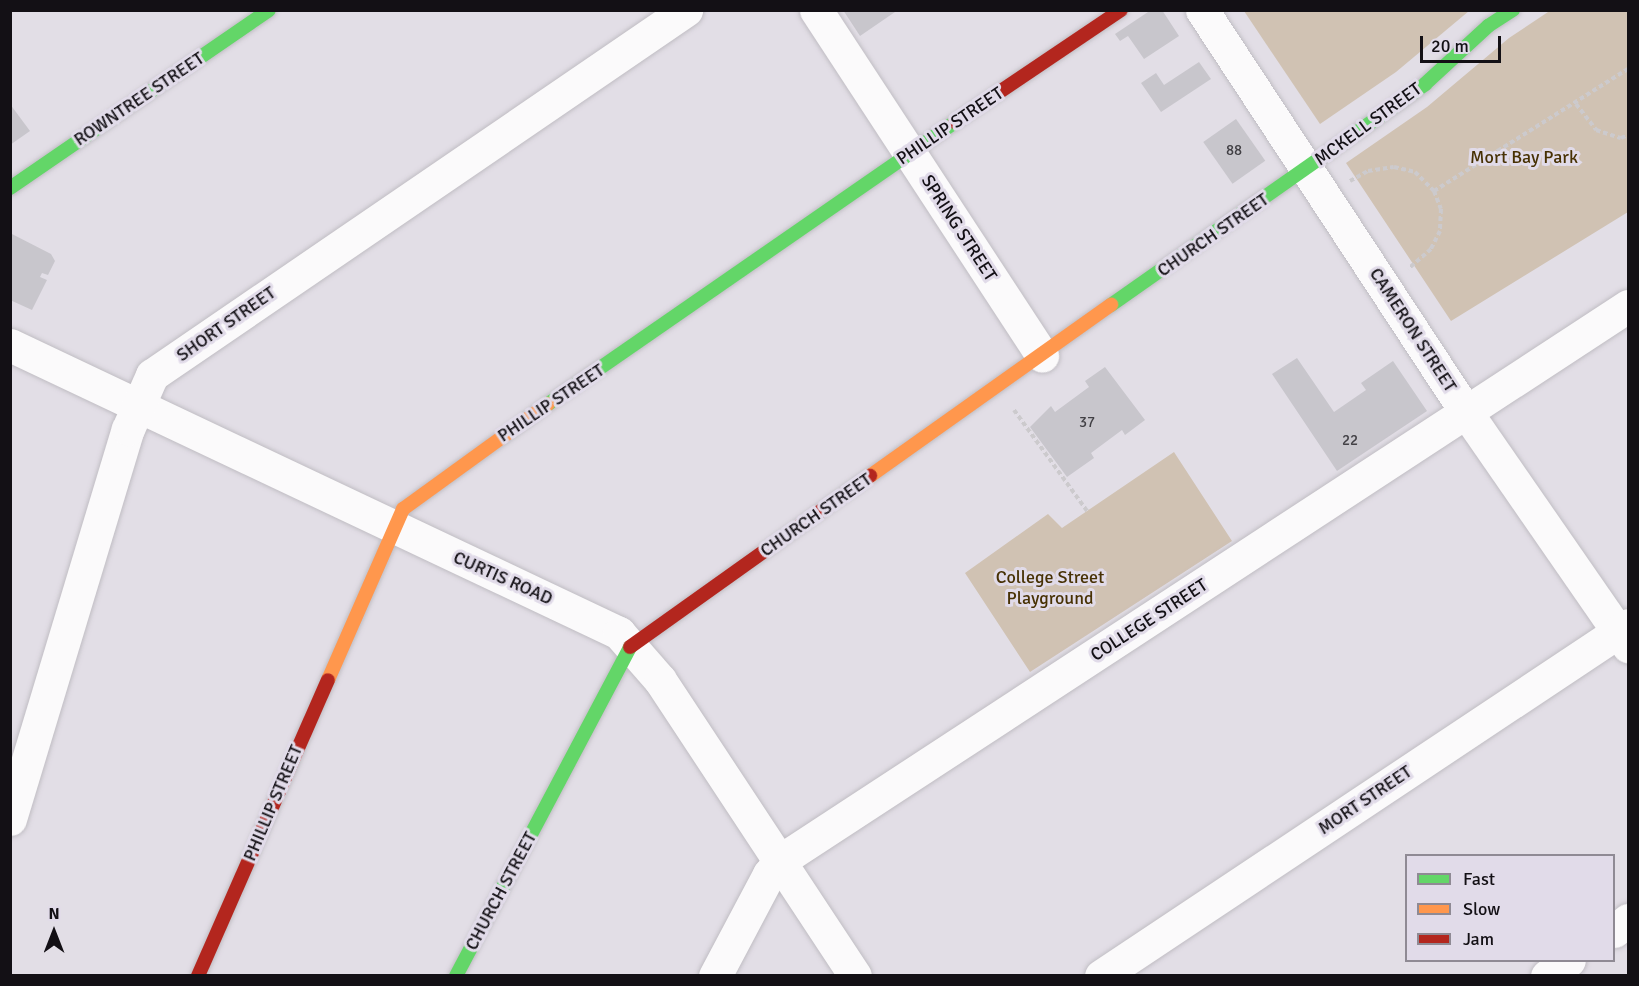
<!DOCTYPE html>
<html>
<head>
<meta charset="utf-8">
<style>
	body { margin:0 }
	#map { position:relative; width:1639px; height:986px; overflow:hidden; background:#e2dee6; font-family:Signika,sans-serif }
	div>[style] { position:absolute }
	.green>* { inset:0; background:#d0c2b3 }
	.building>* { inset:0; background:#c8c6cc; transform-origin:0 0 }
	.path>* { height:4px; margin-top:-2px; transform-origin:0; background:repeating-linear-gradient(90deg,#cccacd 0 4.5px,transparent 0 7.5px) }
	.roads { filter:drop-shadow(0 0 2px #c0bdc3) drop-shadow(0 0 2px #c0bdc3) }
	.street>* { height:33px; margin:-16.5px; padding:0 16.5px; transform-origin:16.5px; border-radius:16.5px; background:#fbfafb }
	.fast>* { height:14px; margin:-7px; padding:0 7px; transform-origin:7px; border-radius:7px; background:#63d668 }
	.slow>* { height:14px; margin:-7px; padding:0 7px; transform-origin:7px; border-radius:7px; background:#ff974d }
	.jam>* { height:14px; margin:-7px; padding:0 7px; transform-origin:7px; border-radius:7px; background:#b3261e }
	span { translate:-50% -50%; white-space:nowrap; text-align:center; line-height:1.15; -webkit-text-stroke:6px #e1dbe9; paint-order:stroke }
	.number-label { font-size:15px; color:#424045 }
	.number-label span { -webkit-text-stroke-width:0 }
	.street-label { font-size:18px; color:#131015 }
	.park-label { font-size:18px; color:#473104 }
	.frame { position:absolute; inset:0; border:12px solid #131015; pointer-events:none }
	.legend { position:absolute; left:1405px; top:854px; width:210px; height:108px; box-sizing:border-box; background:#e1dbe9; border:2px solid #8f8a94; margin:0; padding:8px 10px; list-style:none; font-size:18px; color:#131015 }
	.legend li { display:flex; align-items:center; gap:12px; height:30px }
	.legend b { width:30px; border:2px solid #8f8a94 }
	.north { position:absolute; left:24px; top:902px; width:60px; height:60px; -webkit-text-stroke:4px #e1dbe9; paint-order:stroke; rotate:0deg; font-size:16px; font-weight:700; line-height:24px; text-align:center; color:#131015 }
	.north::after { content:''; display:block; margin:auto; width:21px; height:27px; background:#131015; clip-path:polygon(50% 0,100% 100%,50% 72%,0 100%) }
	.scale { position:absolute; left:1420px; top:36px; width:81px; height:27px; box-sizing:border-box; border:3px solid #131015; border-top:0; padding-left:8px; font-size:18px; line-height:21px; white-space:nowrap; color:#131015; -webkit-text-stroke:4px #e1dbe9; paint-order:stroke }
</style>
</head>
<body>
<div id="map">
	<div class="green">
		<div style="clip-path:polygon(1551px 10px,1628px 11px,1628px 212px,1451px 321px,1346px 163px,1427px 107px,1509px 38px)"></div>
		<div style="clip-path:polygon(1244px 11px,1469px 11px,1396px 72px,1320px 124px)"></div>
		<div style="clip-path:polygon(1174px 452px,1232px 541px,1030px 672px,965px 573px,1048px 514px,1062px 528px)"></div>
	</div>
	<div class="building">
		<div style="clip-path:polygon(843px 10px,894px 10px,895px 12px,860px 36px)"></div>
		<div style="clip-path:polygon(1151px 10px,1162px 10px,1179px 36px,1144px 59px,1128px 36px,1120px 41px,1115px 34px)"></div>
		<div style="clip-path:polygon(1199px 62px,1211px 79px,1161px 112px,1141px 83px,1156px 73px,1164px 85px)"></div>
		<div style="clip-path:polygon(10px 104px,30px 131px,10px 145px)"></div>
		<div style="left:1236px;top:119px;width:51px;height:40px;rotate:55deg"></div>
		<div style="clip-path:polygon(10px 233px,51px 254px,55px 261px,48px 275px,42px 273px,40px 277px,47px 280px,32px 310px,10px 300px)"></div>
		<div style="clip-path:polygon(1297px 358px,1334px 412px,1366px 390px,1361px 383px,1393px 361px,1427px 411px,1337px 471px,1272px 374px)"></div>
		<div style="clip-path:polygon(1105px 367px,1145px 420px,1125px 435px,1122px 430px,1091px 453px,1094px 458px,1067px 477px,1030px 427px,1051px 406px,1055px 412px,1089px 387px,1085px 381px)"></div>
	</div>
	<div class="path">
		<div style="left:1576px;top:104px;width:33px;rotate:52deg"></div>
		<div style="left:1596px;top:130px;width:26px;rotate:18deg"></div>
		<div style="left:1621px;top:138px;width:8px;rotate:-23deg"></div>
		<div style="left:1350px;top:181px;width:21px;rotate:-29deg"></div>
		<div style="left:1368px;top:171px;width:26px;rotate:-9deg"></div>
		<div style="left:1394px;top:167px;width:22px;rotate:13deg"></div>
		<div style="left:1415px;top:172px;width:27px;rotate:45deg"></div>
		<div style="left:1434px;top:191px;width:19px;rotate:69deg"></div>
		<div style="left:1441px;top:209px;width:22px;rotate:93deg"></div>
		<div style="left:1440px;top:231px;width:20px;rotate:117deg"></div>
		<div style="left:1431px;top:249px;width:30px;rotate:139deg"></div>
		<div style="left:1434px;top:191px;width:229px;rotate:-32.2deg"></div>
		<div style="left:1014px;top:410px;width:125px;rotate:54.1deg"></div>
	</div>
	<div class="roads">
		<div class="street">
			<div style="left:816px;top:10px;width:413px;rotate:56.8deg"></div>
			<div style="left:1202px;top:10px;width:481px;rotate:56.7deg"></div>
			<div style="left:1466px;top:412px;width:285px;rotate:55.3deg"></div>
			<div style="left:10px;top:345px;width:674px;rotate:25.31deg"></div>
			<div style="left:619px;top:633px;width:62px;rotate:48.9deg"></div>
			<div style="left:660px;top:680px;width:354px;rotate:56.6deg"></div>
			<div style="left:10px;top:819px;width:407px;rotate:-73.2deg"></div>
			<div style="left:128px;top:429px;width:59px;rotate:-66deg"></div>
			<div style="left:152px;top:375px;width:647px;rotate:-34.35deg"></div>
			<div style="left:1614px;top:931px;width:18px;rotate:-38deg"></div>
			<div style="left:715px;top:976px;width:115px;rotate:-62.1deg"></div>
			<div style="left:769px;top:874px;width:18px;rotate:-49deg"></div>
			<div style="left:781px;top:860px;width:1012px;rotate:-33.19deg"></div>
			<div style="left:1101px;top:976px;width:633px;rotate:-33.66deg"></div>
			<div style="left:1547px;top:976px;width:27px;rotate:-36deg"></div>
		</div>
		<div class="fast">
			<div style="left:10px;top:188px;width:314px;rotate:-34.5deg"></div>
			<div style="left:1111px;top:305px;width:384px;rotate:-35.1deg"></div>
			<div style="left:1425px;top:84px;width:86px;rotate:-42.6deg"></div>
			<div style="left:1488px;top:26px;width:30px;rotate:-33deg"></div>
			<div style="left:548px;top:404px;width:495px;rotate:-34.7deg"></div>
			<div style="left:456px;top:976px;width:372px;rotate:-62.1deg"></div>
		</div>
		<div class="slow">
			<div style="left:870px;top:476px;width:296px;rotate:-35.4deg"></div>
			<div style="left:328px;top:680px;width:187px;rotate:-66.3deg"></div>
			<div style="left:403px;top:509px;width:179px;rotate:-35.9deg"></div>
		</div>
		<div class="jam">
			<div style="left:955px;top:122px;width:200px;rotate:-34deg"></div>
			<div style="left:630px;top:647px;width:295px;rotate:-35.5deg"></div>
			<div style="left:198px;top:976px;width:323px;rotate:-66.3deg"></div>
		</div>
	</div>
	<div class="number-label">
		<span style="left:1234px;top:151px">88</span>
		<span style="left:1087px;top:423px">37</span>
		<span style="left:1350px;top:441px">22</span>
	</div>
	<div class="street-label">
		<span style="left:139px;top:99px;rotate:-34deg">ROWNTREE STREET</span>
		<span style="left:1368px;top:124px;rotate:-36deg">MCKELL STREET</span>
		<span style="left:950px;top:126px;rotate:-34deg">PHILLIP STREET</span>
		<span style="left:959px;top:228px;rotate:57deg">SPRING STREET</span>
		<span style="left:1213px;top:235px;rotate:-35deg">CHURCH STREET</span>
		<span style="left:226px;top:324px;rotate:-35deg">SHORT STREET</span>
		<span style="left:1413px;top:330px;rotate:57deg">CAMERON STREET</span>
		<span style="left:551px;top:403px;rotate:-34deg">PHILLIP STREET</span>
		<span style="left:816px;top:515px;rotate:-35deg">CHURCH STREET</span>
		<span style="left:503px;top:578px;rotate:24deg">CURTIS ROAD</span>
		<span style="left:1149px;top:620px;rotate:-33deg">COLLEGE STREET</span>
		<span style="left:1365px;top:800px;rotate:-34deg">MORT STREET</span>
		<span style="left:273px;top:803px;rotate:-67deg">PHILLIP STREET</span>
		<span style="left:501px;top:891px;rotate:-62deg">CHURCH STREET</span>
	</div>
	<div class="park-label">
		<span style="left:1524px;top:157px">Mort Bay Park</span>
		<span style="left:1050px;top:588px">College Street<br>Playground</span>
	</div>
	<div class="frame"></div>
	<ul class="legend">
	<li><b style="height:8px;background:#63d668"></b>Fast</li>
	<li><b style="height:8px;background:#ff974d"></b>Slow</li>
	<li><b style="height:8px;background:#b3261e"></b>Jam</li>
	</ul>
	<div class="north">N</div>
	<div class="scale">20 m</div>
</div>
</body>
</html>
